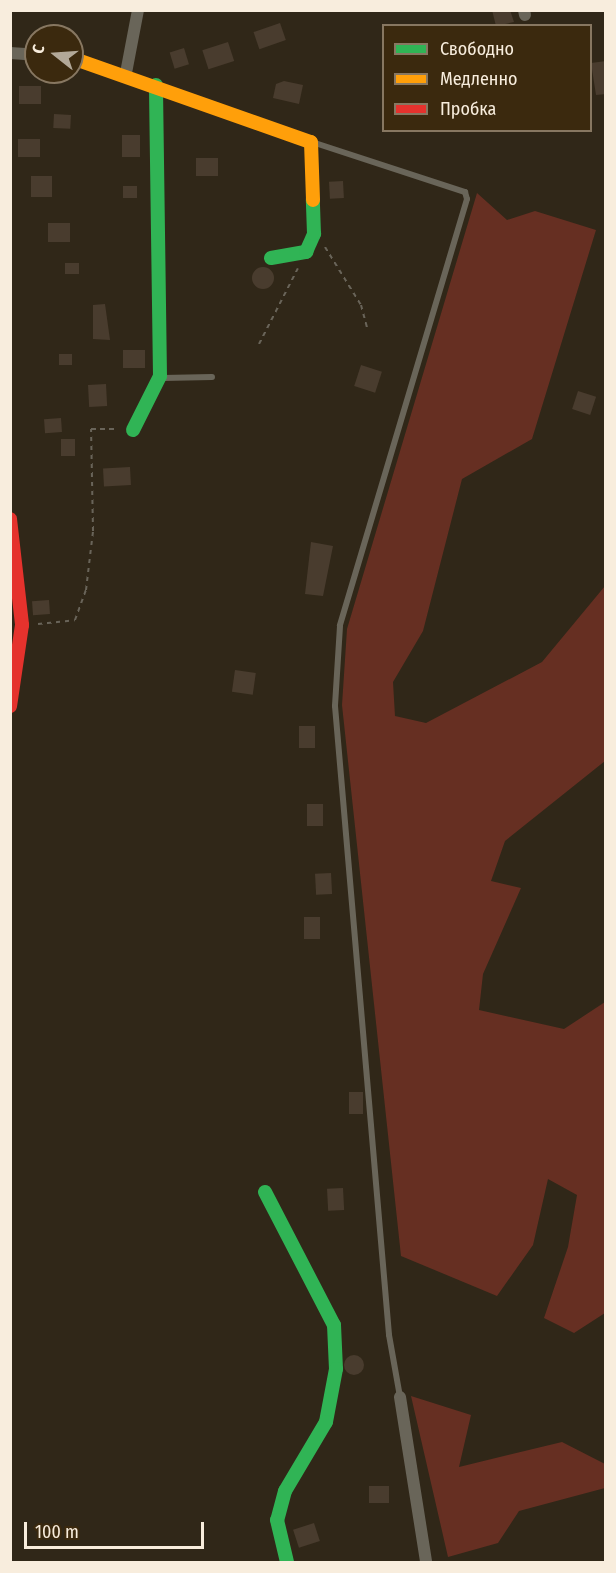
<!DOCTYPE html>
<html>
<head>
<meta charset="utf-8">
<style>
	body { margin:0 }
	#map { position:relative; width:616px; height:1573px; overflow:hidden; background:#302718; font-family:"Fira Sans Condensed",sans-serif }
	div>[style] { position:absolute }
	.green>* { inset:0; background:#662f22 }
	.building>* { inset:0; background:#493c2e; transform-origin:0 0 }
	.round { border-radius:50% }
	.path>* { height:2px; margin-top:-1px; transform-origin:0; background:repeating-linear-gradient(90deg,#696459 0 4.5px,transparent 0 9px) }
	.lane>* { height:6px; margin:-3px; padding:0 3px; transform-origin:3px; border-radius:3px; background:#696559 }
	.street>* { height:12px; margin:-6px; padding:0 6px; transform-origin:6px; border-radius:6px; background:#696559 }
	.fast>* { height:14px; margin:-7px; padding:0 7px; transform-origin:7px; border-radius:7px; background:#30b455 }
	.slow>* { height:14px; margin:-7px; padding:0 7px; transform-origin:7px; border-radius:7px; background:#ff9f0a }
	.jam>* { height:14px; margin:-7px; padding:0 7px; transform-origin:7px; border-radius:7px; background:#e5322d }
	span { translate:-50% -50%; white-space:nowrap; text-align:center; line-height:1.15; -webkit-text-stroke:6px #3b290e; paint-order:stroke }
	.frame { position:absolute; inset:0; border:12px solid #f8eddd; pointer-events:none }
	.legend { position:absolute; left:382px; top:24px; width:210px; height:108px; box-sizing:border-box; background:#3b290e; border:2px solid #877761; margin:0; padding:8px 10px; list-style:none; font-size:18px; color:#f8eddd }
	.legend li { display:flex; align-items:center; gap:12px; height:30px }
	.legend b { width:30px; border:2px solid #877761 }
	.north { position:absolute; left:24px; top:24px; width:60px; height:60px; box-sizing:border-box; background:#3b290e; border:2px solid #877761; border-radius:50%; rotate:287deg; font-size:16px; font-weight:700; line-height:24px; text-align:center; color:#f8eddd }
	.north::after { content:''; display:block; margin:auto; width:21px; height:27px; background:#b2a898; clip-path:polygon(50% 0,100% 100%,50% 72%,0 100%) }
	.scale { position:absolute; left:24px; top:1522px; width:180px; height:27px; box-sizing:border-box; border:3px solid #f8eddd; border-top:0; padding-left:8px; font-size:18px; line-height:21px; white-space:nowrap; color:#f8eddd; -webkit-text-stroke:4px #3b290e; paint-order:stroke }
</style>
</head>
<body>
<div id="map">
	<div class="green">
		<div style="clip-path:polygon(477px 193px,507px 220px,535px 211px,596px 230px,532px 439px,462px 479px,423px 631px,393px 682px,395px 716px,426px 723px,542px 662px,605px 586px,605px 761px,505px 841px,491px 881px,521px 888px,483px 974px,479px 1010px,564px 1029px,605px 1002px,605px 1313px,574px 1333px,544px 1318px,568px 1247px,577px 1195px,548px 1179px,533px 1245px,497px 1296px,401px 1256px,342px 705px,347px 629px)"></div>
		<div style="clip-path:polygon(411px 1396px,471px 1415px,459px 1467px,562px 1442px,605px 1464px,605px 1488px,519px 1511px,498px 1543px,448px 1557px)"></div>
	</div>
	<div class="building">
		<div style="clip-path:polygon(492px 10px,510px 10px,514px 22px,496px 26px)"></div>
		<div style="left:280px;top:23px;width:18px;height:28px;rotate:71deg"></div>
		<div style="left:228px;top:42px;width:20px;height:27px;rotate:72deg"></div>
		<div style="left:184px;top:48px;width:17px;height:15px;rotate:73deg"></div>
		<div style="clip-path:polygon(606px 61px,606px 94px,596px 95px,591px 63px)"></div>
		<div style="clip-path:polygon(284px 81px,303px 85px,299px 104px,273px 98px,276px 84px)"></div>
		<div style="left:19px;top:86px;width:22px;height:18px"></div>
		<div style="left:54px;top:114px;width:17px;height:14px;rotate:3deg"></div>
		<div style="left:122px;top:135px;width:18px;height:22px"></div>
		<div style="left:18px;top:139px;width:22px;height:18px"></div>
		<div style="left:196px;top:158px;width:22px;height:18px"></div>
		<div style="left:31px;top:176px;width:21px;height:21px"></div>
		<div style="left:343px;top:181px;width:17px;height:14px;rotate:87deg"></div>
		<div style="left:123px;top:186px;width:14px;height:12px"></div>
		<div style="left:48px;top:223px;width:22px;height:19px"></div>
		<div style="left:65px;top:263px;width:14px;height:11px"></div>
		<div class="round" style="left:252px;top:267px;width:22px;height:22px"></div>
		<div style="clip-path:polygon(105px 304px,110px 340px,93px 339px,93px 305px)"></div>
		<div style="left:123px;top:350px;width:22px;height:18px"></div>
		<div style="left:59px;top:354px;width:13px;height:11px"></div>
		<div style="left:361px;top:365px;width:22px;height:22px;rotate:18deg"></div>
		<div style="left:106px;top:384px;width:22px;height:18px;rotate:87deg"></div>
		<div style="left:578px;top:391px;width:19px;height:19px;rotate:18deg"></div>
		<div style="left:61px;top:418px;width:14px;height:17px;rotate:86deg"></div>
		<div style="left:75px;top:439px;width:17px;height:14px;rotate:90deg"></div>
		<div style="left:130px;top:467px;width:18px;height:27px;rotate:87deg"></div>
		<div style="clip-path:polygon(311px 542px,333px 546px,323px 596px,305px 594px)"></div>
		<div style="left:49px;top:600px;width:14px;height:17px;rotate:86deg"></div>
		<div style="left:235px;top:670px;width:21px;height:22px;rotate:8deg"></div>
		<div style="left:299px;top:726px;width:16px;height:22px"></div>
		<div style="left:307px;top:804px;width:16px;height:22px"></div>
		<div style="left:331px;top:873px;width:21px;height:16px;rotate:87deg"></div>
		<div style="left:304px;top:917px;width:16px;height:22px"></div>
		<div style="left:349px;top:1092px;width:14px;height:22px"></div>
		<div style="left:343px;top:1188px;width:22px;height:16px;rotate:87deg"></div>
		<div class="round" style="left:344px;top:1355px;width:20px;height:20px"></div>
		<div style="left:369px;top:1486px;width:20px;height:17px"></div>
		<div style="left:314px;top:1523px;width:19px;height:22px;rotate:72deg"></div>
	</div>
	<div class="path">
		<div style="left:325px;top:247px;width:68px;rotate:58.2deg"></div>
		<div style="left:361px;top:305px;width:24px;rotate:75deg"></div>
		<div style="left:259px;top:344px;width:85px;rotate:-62.8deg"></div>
		<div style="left:38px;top:624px;width:37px;rotate:-6deg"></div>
		<div style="left:75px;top:620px;width:32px;rotate:-70deg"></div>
		<div style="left:86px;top:590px;width:59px;rotate:-83.2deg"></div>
		<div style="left:93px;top:531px;width:102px;rotate:-91.1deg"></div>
		<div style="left:91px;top:429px;width:27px"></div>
	</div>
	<div class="lane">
		<div style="left:315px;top:143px;width:158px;rotate:18.1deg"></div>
		<div style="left:465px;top:192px;width:7px;rotate:74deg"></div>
		<div style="left:467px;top:199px;width:445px;rotate:106.6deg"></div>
		<div style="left:340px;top:626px;width:80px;rotate:93.6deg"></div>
		<div style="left:335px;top:706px;width:631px;rotate:85.09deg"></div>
		<div style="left:389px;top:1335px;width:63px;rotate:79.9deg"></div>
		<div style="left:163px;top:378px;width:49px;rotate:-1.2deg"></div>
	</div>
	<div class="street">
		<div style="left:524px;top:10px;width:5px;rotate:79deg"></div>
		<div style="left:10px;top:53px;width:26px;rotate:4deg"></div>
		<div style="left:126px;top:73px;width:64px;rotate:-79.2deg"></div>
		<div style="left:400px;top:1397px;width:167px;rotate:81deg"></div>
	</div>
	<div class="fast">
		<div style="left:271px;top:258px;width:36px;rotate:-10deg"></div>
		<div style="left:306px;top:252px;width:20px;rotate:-66deg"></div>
		<div style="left:314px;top:234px;width:34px;rotate:-92deg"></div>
		<div style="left:133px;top:430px;width:60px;rotate:-63.4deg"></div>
		<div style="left:160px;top:376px;width:291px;rotate:-90.8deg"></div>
		<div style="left:265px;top:1192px;width:150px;rotate:62.6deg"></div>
		<div style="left:334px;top:1325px;width:44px;rotate:87.4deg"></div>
		<div style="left:336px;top:1369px;width:54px;rotate:100.7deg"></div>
		<div style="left:326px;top:1422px;width:80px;rotate:120.7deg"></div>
		<div style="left:285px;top:1491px;width:30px;rotate:105deg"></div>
		<div style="left:277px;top:1520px;width:43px;rotate:76.6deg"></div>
	</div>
	<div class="slow">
		<div style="left:72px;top:58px;width:253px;rotate:19.4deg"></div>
		<div style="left:311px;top:142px;width:58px;rotate:88deg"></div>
	</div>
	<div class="jam">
		<div style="left:10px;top:519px;width:107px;rotate:83.5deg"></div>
		<div style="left:22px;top:625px;width:82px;rotate:98.4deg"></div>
	</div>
	<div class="frame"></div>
	<ul class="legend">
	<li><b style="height:8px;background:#30b455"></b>Свободно</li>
	<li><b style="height:8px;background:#ff9f0a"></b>Медленно</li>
	<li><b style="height:8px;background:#e5322d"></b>Пробка</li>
	</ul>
	<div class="north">С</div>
	<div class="scale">100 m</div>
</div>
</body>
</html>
